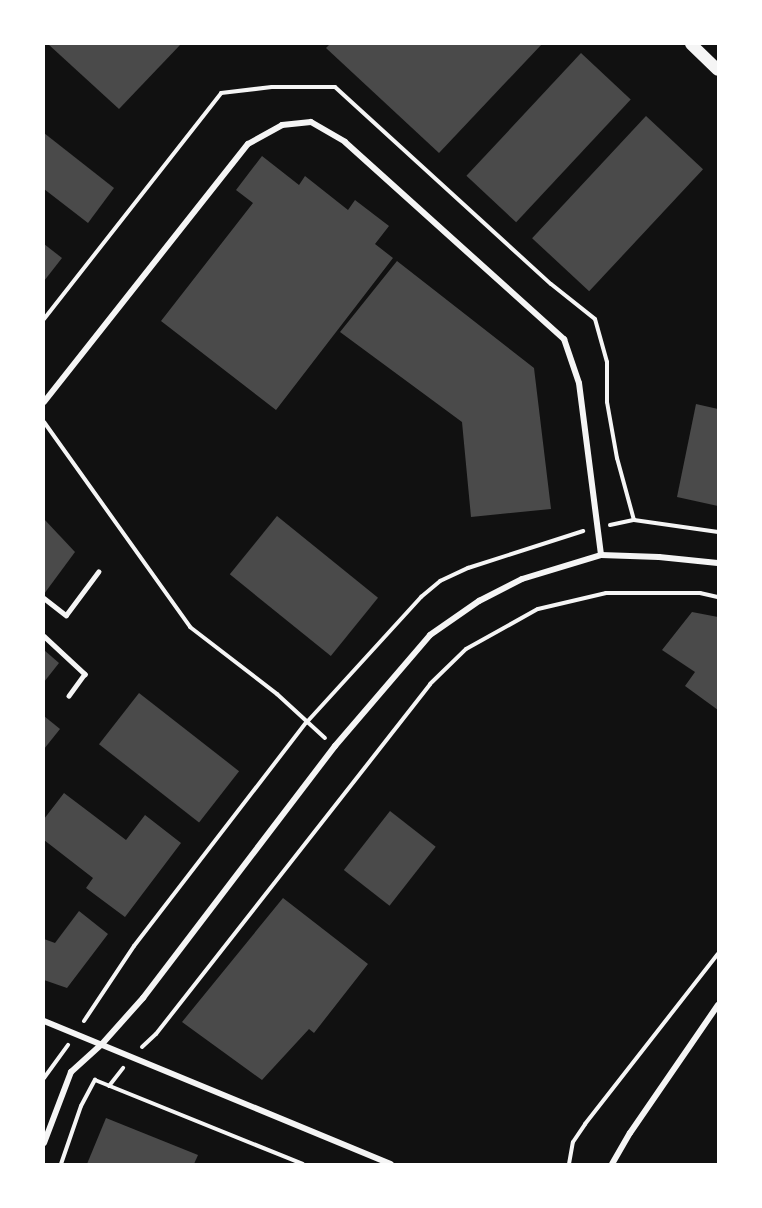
<!DOCTYPE html>
<html>
<head>
<meta charset="utf-8">
<style>
	body { margin:0 }
	#map { position:relative; width:762px; height:1208px; overflow:hidden; background:#111; font-family:"Source Sans 3",sans-serif }
	div>[style] { position:absolute }
	.building>* { inset:0; background:#4a4a4a; transform-origin:0 0 }
	.path>* { height:4px; margin:-2px; padding:0 2px; transform-origin:2px; border-radius:2px; background:#f5f5f5 }
	.service>* { height:4.5px; margin:-2.25px; padding:0 2.25px; transform-origin:2.25px; border-radius:2.25px; background:#f5f5f5 }
	.minor>* { height:6px; margin:-3px; padding:0 3px; transform-origin:3px; border-radius:3px; background:#f5f5f5 }
	.secondary>* { height:12px; margin:-6px; padding:0 6px; transform-origin:6px; border-radius:6px; background:#f5f5f5 }
	span { translate:-50% -50%; white-space:nowrap; text-align:center; line-height:1.15; -webkit-text-stroke:4.5px #fff; paint-order:stroke }
	.frame { position:absolute; inset:0; border:45px solid #fff; pointer-events:none }
</style>
</head>
<body>
<div id="map">
	<div class="building">
		<div style="clip-path:polygon(48px 44px,181px 44px,119px 109px)"></div>
		<div style="clip-path:polygon(330px 44px,542px 44px,439px 153px,326px 48px)"></div>
		<div style="left:581px;top:53px;width:68px;height:168px;rotate:43deg"></div>
		<div style="left:646px;top:116px;width:78px;height:167px;rotate:43deg"></div>
		<div style="clip-path:polygon(44px 133px,114px 188px,88px 223px,44px 189px)"></div>
		<div style="clip-path:polygon(262px 156px,299px 185px,305px 176px,348px 210px,355px 200px,389px 226px,375px 244px,393px 258px,276px 410px,161px 321px,253px 203px,236px 190px)"></div>
		<div style="clip-path:polygon(44px 244px,62px 258px,44px 281px)"></div>
		<div style="clip-path:polygon(397px 261px,534px 368px,551px 509px,471px 517px,462px 422px,340px 332px)"></div>
		<div style="clip-path:polygon(696px 404px,718px 409px,718px 506px,677px 497px)"></div>
		<div style="left:277px;top:516px;width:130px;height:75px;rotate:39deg"></div>
		<div style="clip-path:polygon(44px 519px,75px 552px,44px 594px)"></div>
		<div style="clip-path:polygon(692px 612px,718px 617px,718px 710px,685px 686px,695px 672px,662px 650px)"></div>
		<div style="clip-path:polygon(44px 650px,59px 663px,44px 682px)"></div>
		<div style="left:139px;top:693px;width:127px;height:65px;rotate:38deg"></div>
		<div style="clip-path:polygon(44px 716px,60px 729px,44px 749px)"></div>
		<div style="clip-path:polygon(64px 793px,126px 840px,145px 815px,181px 843px,125px 917px,86px 888px,93px 878px,44px 840px,44px 819px)"></div>
		<div style="left:390px;top:811px;width:58px;height:75px;rotate:38deg"></div>
		<div style="clip-path:polygon(283px 898px,368px 964px,314px 1033px,309px 1029px,262px 1080px,182px 1022px)"></div>
		<div style="clip-path:polygon(79px 911px,108px 934px,67px 988px,44px 980px,44px 939px,55px 943px)"></div>
		<div style="clip-path:polygon(106px 1118px,198px 1155px,194px 1164px,87px 1164px)"></div>
	</div>
	<div class="path">
		<div style="left:44px;top:319px;width:287px;rotate:-51.9deg"></div>
		<div style="left:221px;top:93px;width:51px;rotate:-6.7deg"></div>
		<div style="left:272px;top:87px;width:63px"></div>
		<div style="left:335px;top:87px;width:292px;rotate:42.4deg"></div>
		<div style="left:551px;top:284px;width:56px;rotate:38.5deg"></div>
		<div style="left:595px;top:319px;width:45px;rotate:74.4deg"></div>
		<div style="left:607px;top:362px;width:40px;rotate:90deg"></div>
		<div style="left:607px;top:402px;width:57px;rotate:79.9deg"></div>
		<div style="left:617px;top:458px;width:64px;rotate:74.7deg"></div>
		<div style="left:44px;top:422px;width:252px;rotate:54.5deg"></div>
		<div style="left:190px;top:627px;width:110px;rotate:37.6deg"></div>
		<div style="left:277px;top:694px;width:65px;rotate:42.5deg"></div>
		<div style="left:610px;top:525px;width:25px;rotate:-12deg"></div>
		<div style="left:634px;top:520px;width:85px;rotate:8.1deg"></div>
		<div style="left:84px;top:1021px;width:90px;rotate:-56.3deg"></div>
		<div style="left:134px;top:946px;width:282px;rotate:-52.4deg"></div>
		<div style="left:306px;top:723px;width:171px;rotate:-47.6deg"></div>
		<div style="left:421px;top:597px;width:25px;rotate:-40deg"></div>
		<div style="left:440px;top:581px;width:31px;rotate:-25deg"></div>
		<div style="left:468px;top:568px;width:121px;rotate:-17.8deg"></div>
		<div style="left:142px;top:1047px;width:19px;rotate:-43deg"></div>
		<div style="left:156px;top:1034px;width:444px;rotate:-51.9deg"></div>
		<div style="left:430px;top:684px;width:50px;rotate:-44.2deg"></div>
		<div style="left:466px;top:649px;width:82px;rotate:-29.1deg"></div>
		<div style="left:538px;top:609px;width:70px;rotate:-13.2deg"></div>
		<div style="left:606px;top:593px;width:94px"></div>
		<div style="left:700px;top:593px;width:18px;rotate:13deg"></div>
		<div style="left:44px;top:1078px;width:41px;rotate:-54deg"></div>
		<div style="left:109px;top:1086px;width:23px;rotate:-52deg"></div>
		<div style="left:61px;top:1164px;width:61px;rotate:-71deg"></div>
		<div style="left:81px;top:1106px;width:30px;rotate:-62deg"></div>
		<div style="left:95px;top:1080px;width:224px;rotate:22deg"></div>
		<div style="left:569px;top:1164px;width:22px;rotate:-80deg"></div>
		<div style="left:573px;top:1142px;width:22px;rotate:-56deg"></div>
		<div style="left:585px;top:1124px;width:216px;rotate:-52deg"></div>
	</div>
	<div class="service">
		<div style="left:44px;top:598px;width:28px;rotate:38deg"></div>
		<div style="left:66px;top:615px;width:54px;rotate:-53.3deg"></div>
		<div style="left:44px;top:636px;width:56px;rotate:42.8deg"></div>
		<div style="left:85px;top:674px;width:27px;rotate:126deg"></div>
	</div>
	<div class="minor">
		<div style="left:44px;top:402px;width:329px;rotate:-51.7deg"></div>
		<div style="left:248px;top:144px;width:39px;rotate:-29deg"></div>
		<div style="left:282px;top:125px;width:29px;rotate:-6deg"></div>
		<div style="left:311px;top:122px;width:39px;rotate:30deg"></div>
		<div style="left:345px;top:142px;width:295px;rotate:42deg"></div>
		<div style="left:564px;top:339px;width:46px;rotate:71.2deg"></div>
		<div style="left:579px;top:383px;width:173px;rotate:82.7deg"></div>
		<div style="left:44px;top:1021px;width:375px;rotate:22.4deg"></div>
		<div style="left:44px;top:1143px;width:76px;rotate:-69.2deg"></div>
		<div style="left:71px;top:1072px;width:42px;rotate:-42.1deg"></div>
		<div style="left:102px;top:1044px;width:62px;rotate:-48.3deg"></div>
		<div style="left:143px;top:998px;width:317px;rotate:-52.7deg"></div>
		<div style="left:335px;top:746px;width:146px;rotate:-49.4deg"></div>
		<div style="left:430px;top:635px;width:60px;rotate:-34.8deg"></div>
		<div style="left:479px;top:601px;width:48px;rotate:-27.1deg"></div>
		<div style="left:522px;top:579px;width:83px;rotate:-16.9deg"></div>
		<div style="left:601px;top:555px;width:58px;rotate:2deg"></div>
		<div style="left:659px;top:557px;width:59px;rotate:5.8deg"></div>
		<div style="left:612px;top:1164px;width:36px;rotate:-60deg"></div>
		<div style="left:630px;top:1133px;width:155px;rotate:-55.5deg"></div>
	</div>
	<div class="secondary">
		<div style="left:691px;top:44px;width:37px;rotate:44deg"></div>
	</div>
	<div class="frame"></div>
</div>
</body>
</html>
